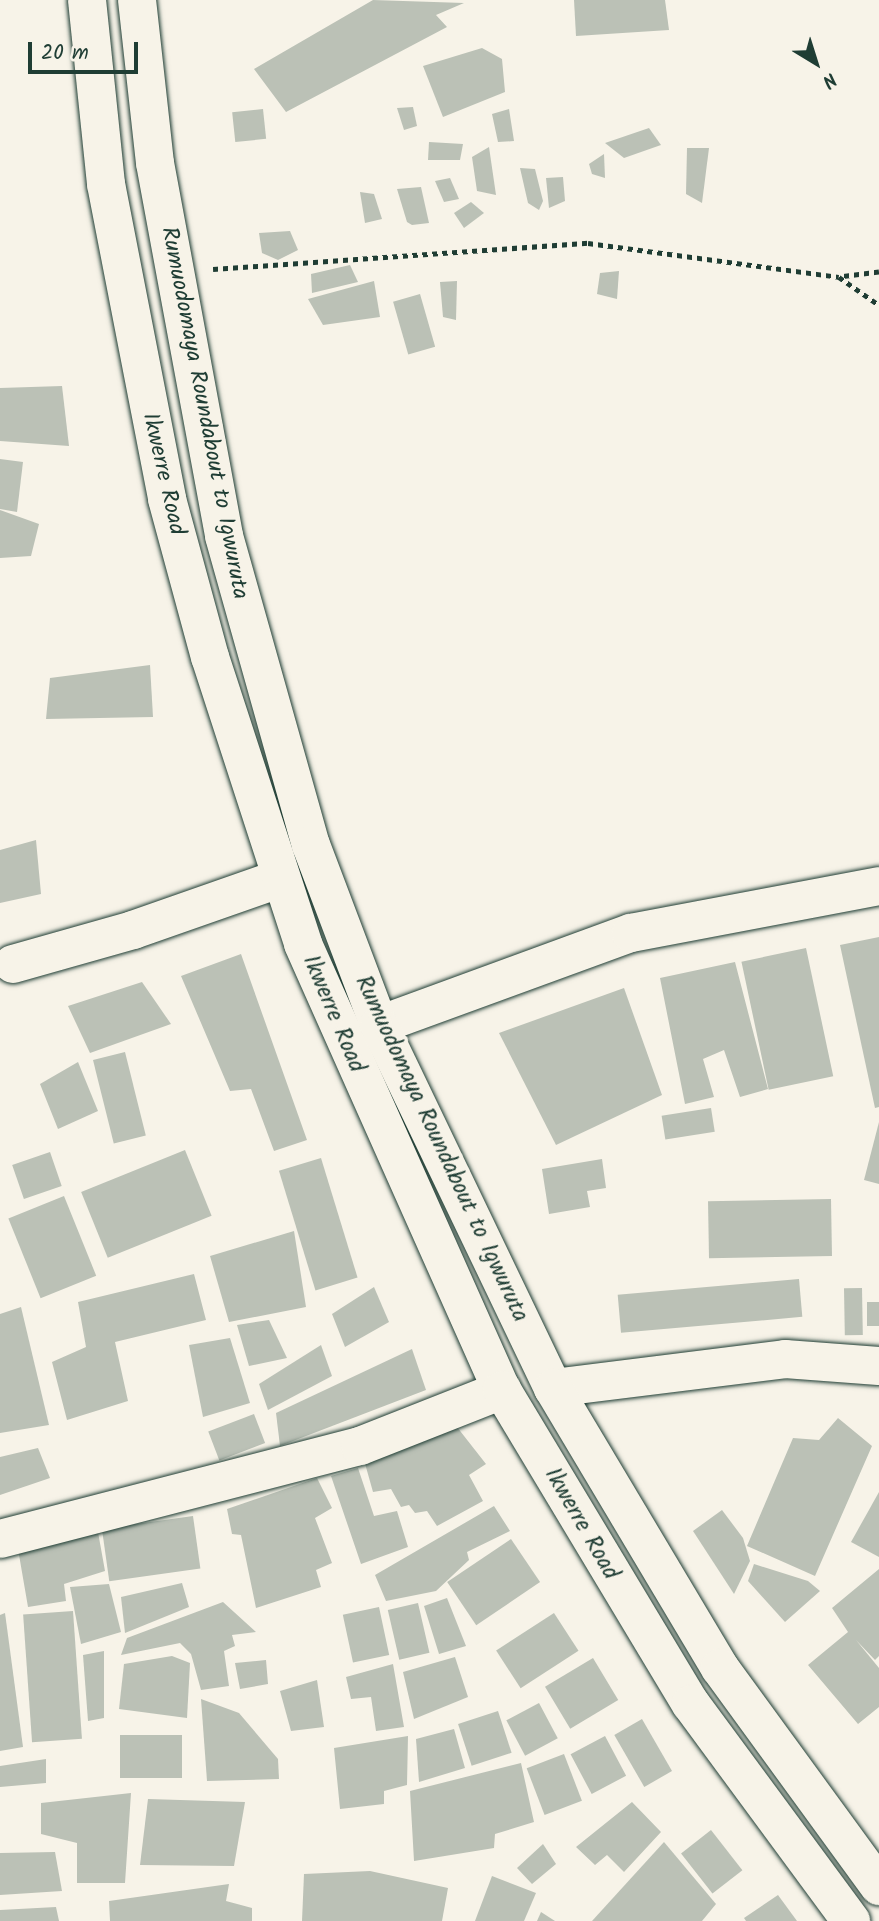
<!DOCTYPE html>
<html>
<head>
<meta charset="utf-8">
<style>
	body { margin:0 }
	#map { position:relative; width:879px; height:1921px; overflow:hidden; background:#f7f3e8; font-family:Kalam,sans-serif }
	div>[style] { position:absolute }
	.building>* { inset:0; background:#bbc1b6; transform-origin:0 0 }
	.path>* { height:4.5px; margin-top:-2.25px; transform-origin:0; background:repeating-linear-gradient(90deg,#1f3d34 0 5px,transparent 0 10px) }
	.roads { filter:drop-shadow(0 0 2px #1f3d34) drop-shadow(0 0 2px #1f3d34) }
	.minor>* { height:38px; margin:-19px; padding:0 19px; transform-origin:19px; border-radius:19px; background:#f7f3e8 }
	.major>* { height:38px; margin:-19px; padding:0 19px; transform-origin:19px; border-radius:19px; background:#f7f3e8 }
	span { translate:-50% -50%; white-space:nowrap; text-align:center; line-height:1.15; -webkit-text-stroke:7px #f7f3e8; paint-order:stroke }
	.street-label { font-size:23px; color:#1f3d34 }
	.north { position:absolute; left:781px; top:28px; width:70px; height:70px; -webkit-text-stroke:5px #f7f3e8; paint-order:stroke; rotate:142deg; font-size:19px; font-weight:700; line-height:28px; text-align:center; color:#1f3d34 }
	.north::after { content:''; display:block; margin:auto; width:24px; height:32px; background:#1f3d34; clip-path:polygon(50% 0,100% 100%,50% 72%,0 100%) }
	.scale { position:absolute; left:28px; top:42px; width:110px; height:32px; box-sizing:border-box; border:4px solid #1f3d34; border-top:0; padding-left:9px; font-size:21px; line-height:24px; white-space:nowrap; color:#1f3d34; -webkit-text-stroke:5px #f7f3e8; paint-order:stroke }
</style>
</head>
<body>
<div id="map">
	<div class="building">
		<div style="clip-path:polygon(373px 0,464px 3px,436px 15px,447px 27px,286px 112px,254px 69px)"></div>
		<div style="clip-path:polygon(574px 0,665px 0,669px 30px,576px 36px)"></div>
		<div style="clip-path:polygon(482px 48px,502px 59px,505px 92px,443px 117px,423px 66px)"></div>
		<div style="clip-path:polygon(413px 107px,417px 126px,404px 130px,397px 108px)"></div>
		<div style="left:263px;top:109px;width:30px;height:31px;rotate:84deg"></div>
		<div style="clip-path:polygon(509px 109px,514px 141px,498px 142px,492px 114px)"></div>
		<div style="clip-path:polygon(649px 128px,661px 145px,624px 158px,605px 143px)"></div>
		<div style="clip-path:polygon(429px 142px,463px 144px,460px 160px,428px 160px)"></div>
		<div style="clip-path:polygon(489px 147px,496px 195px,477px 191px,472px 157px)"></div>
		<div style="clip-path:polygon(687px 148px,709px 148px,702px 203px,686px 194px)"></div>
		<div style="clip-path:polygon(604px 154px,605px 178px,592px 174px,589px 164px)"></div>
		<div style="clip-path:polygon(520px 168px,535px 169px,543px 201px,539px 210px,528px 203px)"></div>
		<div style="clip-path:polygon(563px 177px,565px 201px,549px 208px,546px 178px)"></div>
		<div style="clip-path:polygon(450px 178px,459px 199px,444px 202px,435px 181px)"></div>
		<div style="clip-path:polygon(421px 187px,429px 223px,412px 225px,407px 222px,397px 189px)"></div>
		<div style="clip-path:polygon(360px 192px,374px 194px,382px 219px,365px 223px)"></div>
		<div style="clip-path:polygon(471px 202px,484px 213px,464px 228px,454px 213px)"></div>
		<div style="clip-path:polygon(290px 231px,298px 250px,278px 260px,262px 253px,259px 233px)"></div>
		<div style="clip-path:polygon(350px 265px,358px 282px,312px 293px,311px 274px)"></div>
		<div style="clip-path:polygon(619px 271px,617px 299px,597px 294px,600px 273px)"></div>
		<div style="clip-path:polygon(374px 281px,380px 317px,323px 325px,308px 299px)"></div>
		<div style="clip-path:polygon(457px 281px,456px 320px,443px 317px,440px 282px)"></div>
		<div style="left:420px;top:294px;width:55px;height:28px;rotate:74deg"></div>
		<div style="clip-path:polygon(62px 386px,69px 446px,0 441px,0 388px)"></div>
		<div style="clip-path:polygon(0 459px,23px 462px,17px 512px,0 509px)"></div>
		<div style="clip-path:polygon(0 510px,39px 524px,31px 556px,0 558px)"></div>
		<div style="clip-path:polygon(150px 665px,153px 717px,46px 719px,50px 678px)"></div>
		<div style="clip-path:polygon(36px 840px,41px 894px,0 903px,0 850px)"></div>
		<div style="clip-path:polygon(879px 937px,879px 1107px,875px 1108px,840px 945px)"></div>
		<div style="left:806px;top:948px;width:131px;height:66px;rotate:78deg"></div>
		<div style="clip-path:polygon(241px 954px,307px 1140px,274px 1151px,251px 1089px,230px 1091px,181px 976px)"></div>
		<div style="clip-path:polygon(735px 962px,768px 1089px,740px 1097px,724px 1050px,703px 1059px,714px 1097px,685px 1104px,660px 978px)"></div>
		<div style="clip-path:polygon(142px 982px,171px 1024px,90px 1053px,68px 1006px)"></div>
		<div style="clip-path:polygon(624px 988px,662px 1095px,556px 1145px,499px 1033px)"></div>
		<div style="left:125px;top:1052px;width:86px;height:33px;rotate:76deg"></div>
		<div style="clip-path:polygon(78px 1062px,98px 1111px,58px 1129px,40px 1084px)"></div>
		<div style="left:711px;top:1108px;width:24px;height:50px;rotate:81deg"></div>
		<div style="clip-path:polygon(879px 1122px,879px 1184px,864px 1180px)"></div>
		<div style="left:185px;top:1150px;width:71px;height:112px;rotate:68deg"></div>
		<div style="left:50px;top:1152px;width:36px;height:40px;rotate:71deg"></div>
		<div style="left:321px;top:1158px;width:125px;height:44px;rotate:73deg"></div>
		<div style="clip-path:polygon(602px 1159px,606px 1188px,587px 1191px,590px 1207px,549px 1214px,542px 1169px)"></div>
		<div style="left:64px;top:1196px;width:86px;height:60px;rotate:68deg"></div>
		<div style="left:831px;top:1199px;width:57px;height:123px;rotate:89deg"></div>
		<div style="clip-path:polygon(294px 1231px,306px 1307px,229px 1322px,210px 1256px)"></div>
		<div style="clip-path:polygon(194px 1274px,206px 1320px,115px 1342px,128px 1401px,67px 1420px,52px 1362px,86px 1347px,78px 1302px)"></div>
		<div style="left:799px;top:1279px;width:38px;height:182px;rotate:85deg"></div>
		<div style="clip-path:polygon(374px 1287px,389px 1322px,345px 1347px,332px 1314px)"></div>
		<div style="left:862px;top:1288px;width:47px;height:18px;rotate:89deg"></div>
		<div style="left:867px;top:1302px;width:12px;height:24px"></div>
		<div style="clip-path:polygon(21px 1307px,49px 1425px,0 1433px,0 1314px)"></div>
		<div style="clip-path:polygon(269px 1320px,287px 1358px,249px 1366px,237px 1325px)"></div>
		<div style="clip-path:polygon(230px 1338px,250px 1403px,203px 1417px,189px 1345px)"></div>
		<div style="clip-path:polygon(321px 1345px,332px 1376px,268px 1410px,259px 1384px)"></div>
		<div style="clip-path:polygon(412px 1349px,426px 1390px,280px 1446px,276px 1413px)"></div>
		<div style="left:254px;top:1414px;width:31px;height:49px;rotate:69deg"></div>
		<div style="clip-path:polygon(838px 1418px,872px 1446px,815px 1576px,747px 1546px,793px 1438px,819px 1440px)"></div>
		<div style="clip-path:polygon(457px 1427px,486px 1464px,469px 1475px,483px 1501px,437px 1526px,427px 1511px,415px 1513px,409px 1505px,401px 1507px,391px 1489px,373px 1492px,364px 1460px)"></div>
		<div style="clip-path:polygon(38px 1448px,50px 1478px,0 1495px,0 1457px)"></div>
		<div style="clip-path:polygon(358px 1468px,374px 1516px,397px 1511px,408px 1547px,361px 1564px,331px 1476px)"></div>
		<div style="clip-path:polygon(317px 1478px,332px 1508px,315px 1518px,332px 1563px,316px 1570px,321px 1587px,256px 1608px,241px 1535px,232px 1534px,227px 1509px)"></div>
		<div style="clip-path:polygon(879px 1492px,879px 1557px,851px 1542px)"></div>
		<div style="clip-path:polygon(494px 1506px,510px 1531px,467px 1552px,469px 1560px,436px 1591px,386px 1601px,375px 1575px)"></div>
		<div style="clip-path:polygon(722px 1510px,743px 1538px,750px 1561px,734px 1594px,693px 1531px)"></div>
		<div style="left:193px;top:1516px;width:53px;height:92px;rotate:82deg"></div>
		<div style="clip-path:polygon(98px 1532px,105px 1571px,64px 1584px,66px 1601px,28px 1607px,18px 1549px)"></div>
		<div style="left:511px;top:1539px;width:52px;height:77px;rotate:56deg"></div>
		<div style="clip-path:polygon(754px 1564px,808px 1581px,820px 1591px,785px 1622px,748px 1581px)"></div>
		<div style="clip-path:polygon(879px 1569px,879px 1656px,875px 1660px,856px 1640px,879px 1668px,879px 1707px,858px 1724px,808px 1665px,848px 1632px,832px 1608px)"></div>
		<div style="clip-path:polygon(182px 1583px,189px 1607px,125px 1633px,121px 1597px)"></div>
		<div style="clip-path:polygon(109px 1584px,121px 1632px,81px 1644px,70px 1587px)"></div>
		<div style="clip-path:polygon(447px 1598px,466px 1646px,439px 1654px,424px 1606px)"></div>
		<div style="clip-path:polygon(223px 1602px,256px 1632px,232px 1635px,235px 1646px,224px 1651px,229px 1686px,201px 1690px,191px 1654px,180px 1643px,121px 1655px,127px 1638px)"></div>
		<div style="left:418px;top:1603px;width:51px;height:31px;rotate:77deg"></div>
		<div style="left:379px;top:1607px;width:49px;height:37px;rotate:78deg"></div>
		<div style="left:73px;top:1611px;width:128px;height:50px;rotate:86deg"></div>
		<div style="clip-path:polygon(5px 1613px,23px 1747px,0 1751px,0 1615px)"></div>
		<div style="left:554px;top:1613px;width:45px;height:69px;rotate:57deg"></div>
		<div style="clip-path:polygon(104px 1651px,104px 1718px,88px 1721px,83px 1655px)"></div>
		<div style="clip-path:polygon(172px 1656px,190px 1663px,187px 1718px,119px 1709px,124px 1664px)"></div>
		<div style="clip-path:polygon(455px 1657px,468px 1697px,414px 1719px,403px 1672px)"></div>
		<div style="left:593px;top:1658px;width:49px;height:56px;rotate:59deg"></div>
		<div style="clip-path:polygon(266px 1660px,268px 1684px,240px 1689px,235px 1663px)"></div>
		<div style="clip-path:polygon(393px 1664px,404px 1727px,376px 1731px,371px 1697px,351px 1699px,346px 1677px)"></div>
		<div style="clip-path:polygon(317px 1680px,324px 1727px,291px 1731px,280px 1691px)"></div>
		<div style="clip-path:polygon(201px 1699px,239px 1713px,278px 1759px,279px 1779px,207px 1781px)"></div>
		<div style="left:539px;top:1703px;width:40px;height:37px;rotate:62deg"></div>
		<div style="left:498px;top:1711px;width:44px;height:42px;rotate:72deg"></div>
		<div style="left:642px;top:1719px;width:60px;height:32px;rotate:60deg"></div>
		<div style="clip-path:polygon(454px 1729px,465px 1768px,419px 1782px,416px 1739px)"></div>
		<div style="left:120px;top:1735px;width:62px;height:43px"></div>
		<div style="clip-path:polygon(408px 1736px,407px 1785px,384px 1791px,384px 1804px,340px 1809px,334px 1748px)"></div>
		<div style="left:605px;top:1736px;width:45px;height:39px;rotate:62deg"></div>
		<div style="left:564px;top:1754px;width:50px;height:40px;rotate:69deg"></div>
		<div style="clip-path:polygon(46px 1759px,46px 1783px,0 1787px,0 1766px)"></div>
		<div style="clip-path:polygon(521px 1763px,534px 1822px,495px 1834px,494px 1848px,414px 1861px,410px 1791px)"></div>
		<div style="clip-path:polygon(131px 1793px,125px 1883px,77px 1883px,77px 1843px,41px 1834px,41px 1803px)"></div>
		<div style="clip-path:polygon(148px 1799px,245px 1802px,234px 1866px,140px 1865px)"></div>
		<div style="clip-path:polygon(632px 1802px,661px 1832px,624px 1872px,607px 1855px,595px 1865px,576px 1847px)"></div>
		<div style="left:711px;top:1830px;width:51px;height:38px;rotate:52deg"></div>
		<div style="clip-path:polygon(664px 1842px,716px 1904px,702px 1921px,592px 1921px)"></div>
		<div style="clip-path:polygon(543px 1844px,556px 1864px,532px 1884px,517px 1868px)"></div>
		<div style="clip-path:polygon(55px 1852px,62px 1891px,0 1895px,0 1853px)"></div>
		<div style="clip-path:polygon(370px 1871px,448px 1888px,442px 1921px,302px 1921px,304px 1874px)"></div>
		<div style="clip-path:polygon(492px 1876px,536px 1893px,524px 1921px,475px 1921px)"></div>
		<div style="clip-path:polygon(229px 1884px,226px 1901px,252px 1908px,252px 1921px,110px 1921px,109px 1901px)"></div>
		<div style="clip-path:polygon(778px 1895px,797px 1921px,746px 1921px,744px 1918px)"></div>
		<div style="clip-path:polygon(56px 1907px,59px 1921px,0 1921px,0 1910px)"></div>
		<div style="clip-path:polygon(541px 1912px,555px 1921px,537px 1921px)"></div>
	</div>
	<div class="path">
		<div style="left:213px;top:269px;width:376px;rotate:-4deg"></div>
		<div style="left:588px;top:243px;width:253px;rotate:7.7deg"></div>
		<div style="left:879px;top:272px;width:40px;rotate:172.9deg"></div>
		<div style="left:839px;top:277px;width:49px;rotate:35deg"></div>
	</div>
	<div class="roads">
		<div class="minor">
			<div style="left:13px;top:964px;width:125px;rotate:-15.8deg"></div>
			<div style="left:133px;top:930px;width:155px;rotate:-19.3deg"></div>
			<div style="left:379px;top:1025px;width:268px;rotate:-20.1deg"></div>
			<div style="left:631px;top:933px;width:252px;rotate:-10.7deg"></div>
			<div style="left:553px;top:1388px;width:234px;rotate:-7.1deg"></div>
			<div style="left:785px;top:1359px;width:94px;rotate:4.3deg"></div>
			<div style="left:0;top:1539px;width:372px;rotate:-14.5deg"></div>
			<div style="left:360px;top:1446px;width:153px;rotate:-21.5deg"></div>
		</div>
		<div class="major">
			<div style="left:87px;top:0;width:185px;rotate:84.1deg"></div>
			<div style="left:106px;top:184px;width:321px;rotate:79deg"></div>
			<div style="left:167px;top:499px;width:164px;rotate:74.8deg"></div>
			<div style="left:210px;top:657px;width:302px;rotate:72deg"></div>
			<div style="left:303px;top:944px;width:488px;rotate:66deg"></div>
			<div style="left:502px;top:1390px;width:366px;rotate:59deg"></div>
			<div style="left:691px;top:1704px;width:270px;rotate:53.6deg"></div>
			<div style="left:137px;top:0;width:164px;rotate:83.7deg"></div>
			<div style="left:155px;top:163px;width:379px;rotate:79.5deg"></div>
			<div style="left:224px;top:536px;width:321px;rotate:74.3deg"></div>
			<div style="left:311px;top:845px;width:192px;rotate:69.3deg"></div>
			<div style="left:379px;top:1025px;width:403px;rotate:64.4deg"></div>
			<div style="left:553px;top:1388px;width:326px;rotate:59.2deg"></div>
			<div style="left:720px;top:1668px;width:270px;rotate:53.9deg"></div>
		</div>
	</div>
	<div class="street-label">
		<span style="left:204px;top:413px;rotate:79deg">Rumuodomaya Roundabout to Igwuruta</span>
		<span style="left:163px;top:474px;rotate:77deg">Ikwerre Road</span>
		<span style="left:333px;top:1014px;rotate:67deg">Ikwerre Road</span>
		<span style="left:441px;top:1149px;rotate:65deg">Rumuodomaya Roundabout to Igwuruta</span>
		<span style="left:581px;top:1524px;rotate:60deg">Ikwerre Road</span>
	</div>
	<div class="north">N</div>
	<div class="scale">20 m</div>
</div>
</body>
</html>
